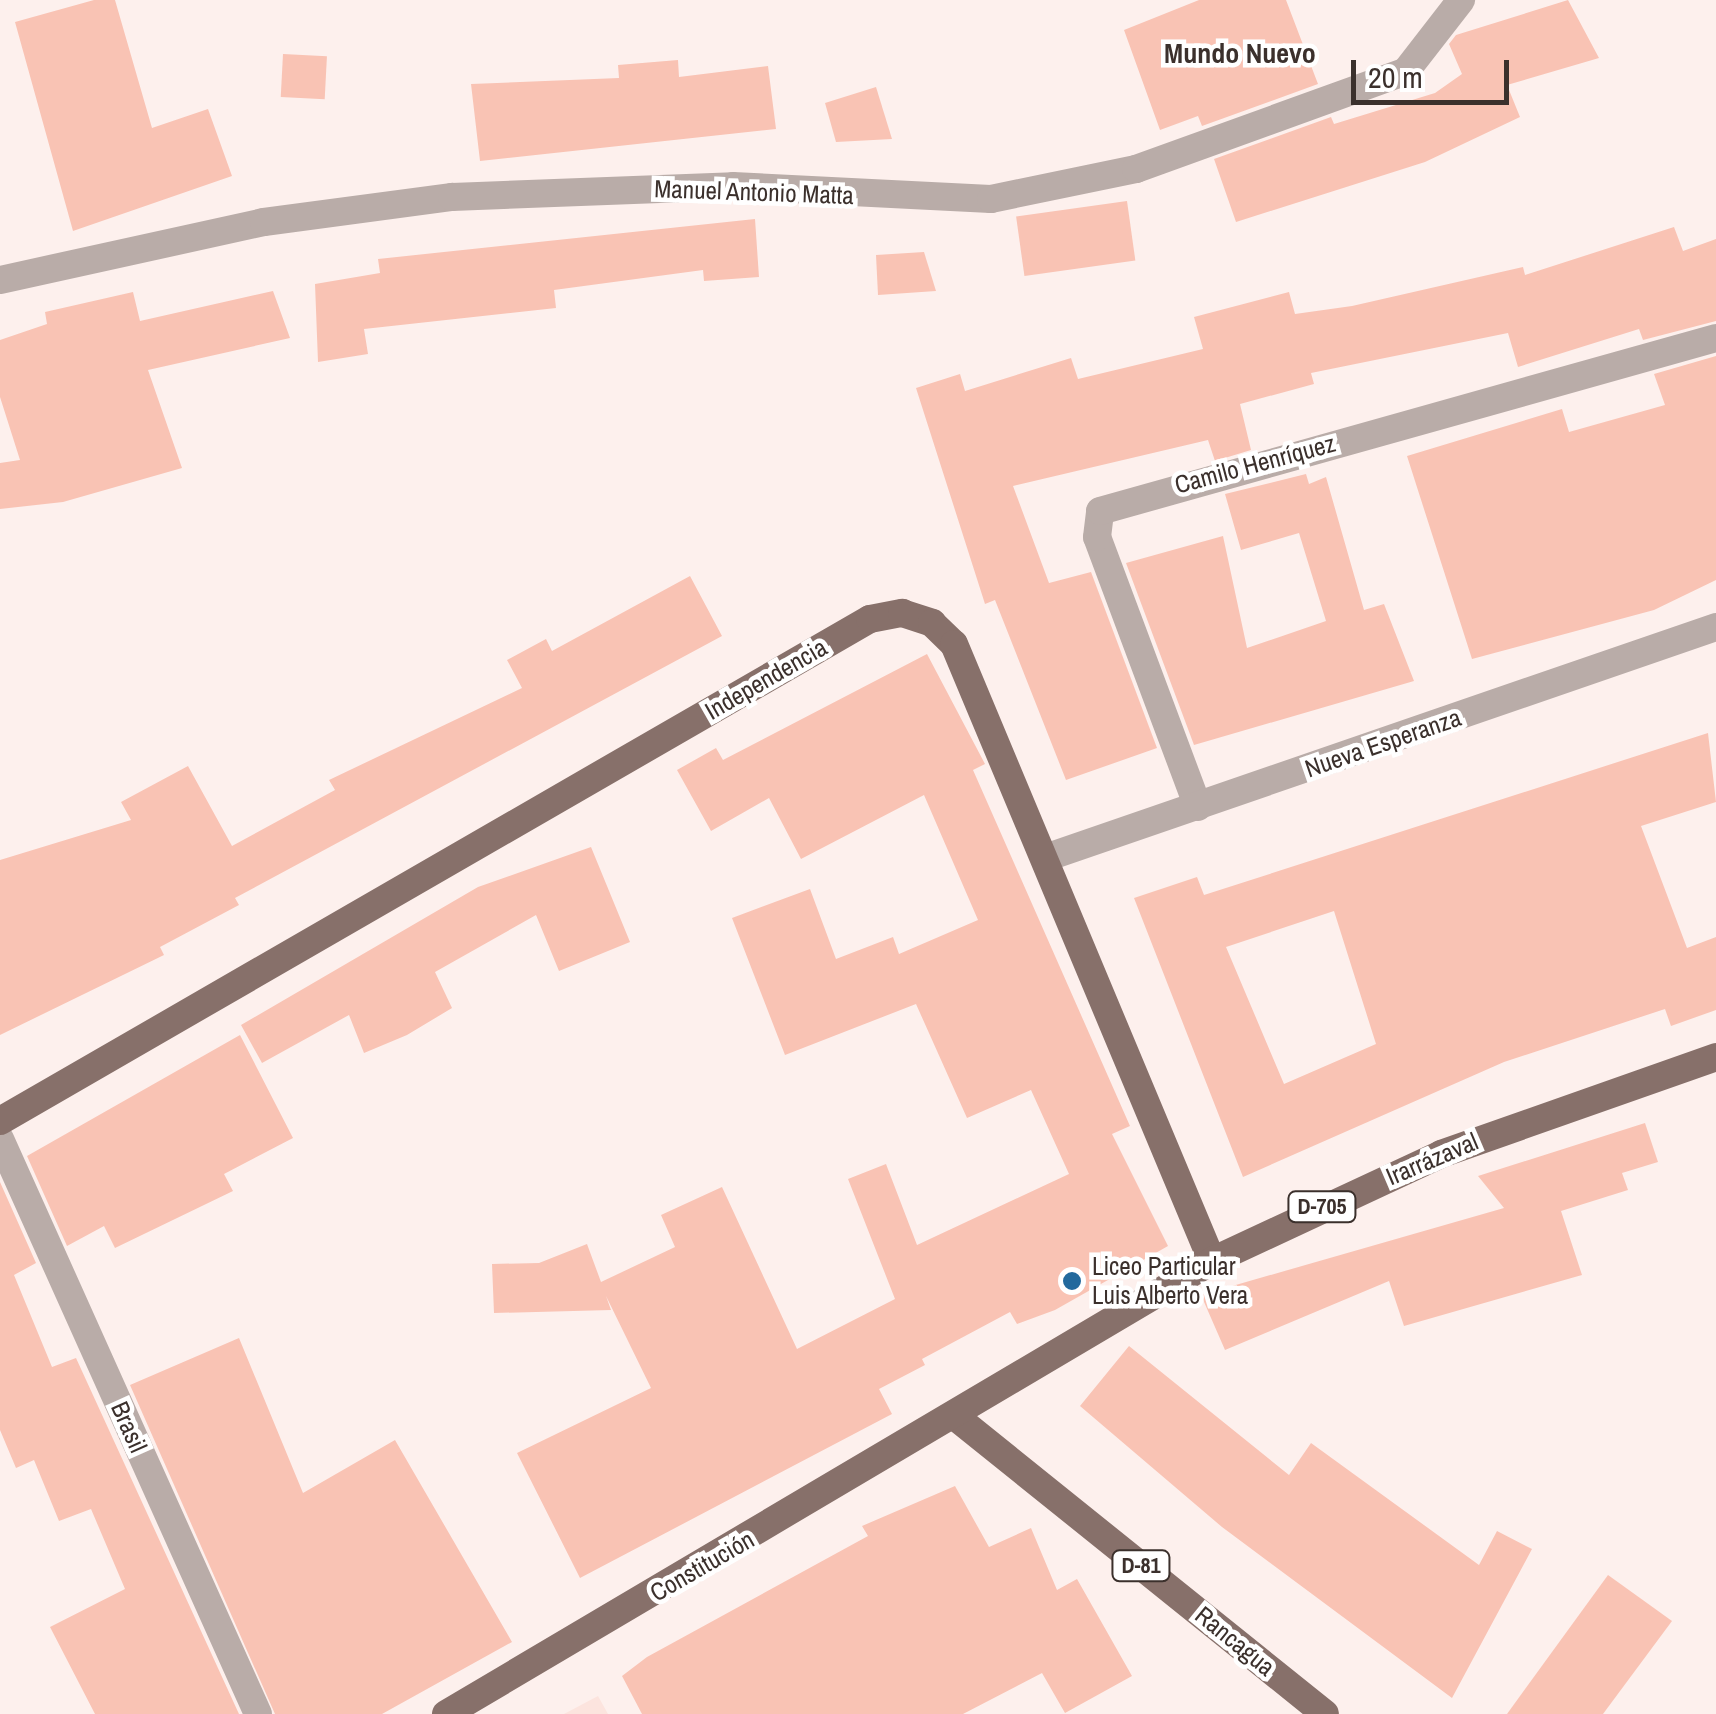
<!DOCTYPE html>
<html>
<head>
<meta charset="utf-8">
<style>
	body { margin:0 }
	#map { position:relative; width:1716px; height:1714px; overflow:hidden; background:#fdf0ed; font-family:"Archivo Narrow",sans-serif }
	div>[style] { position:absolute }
	.built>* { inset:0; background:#fce4de }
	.building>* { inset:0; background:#f9c3b4; transform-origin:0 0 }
	.minor>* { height:28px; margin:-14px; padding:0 14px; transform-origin:14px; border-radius:14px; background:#b9aca8 }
	.tertiary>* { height:28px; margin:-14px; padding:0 14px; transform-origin:14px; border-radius:14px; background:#b9aca8 }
	.primary>* { height:28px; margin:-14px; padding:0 14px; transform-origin:14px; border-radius:14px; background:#87706a }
	.dots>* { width:28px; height:28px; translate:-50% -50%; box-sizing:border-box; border:5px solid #fff; border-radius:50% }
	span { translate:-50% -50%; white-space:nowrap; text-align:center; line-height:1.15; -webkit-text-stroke:9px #fff; paint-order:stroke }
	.shield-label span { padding:2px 8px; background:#fff; border:2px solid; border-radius:8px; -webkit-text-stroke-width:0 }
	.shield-label { font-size:22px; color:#3b302c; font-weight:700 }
	.street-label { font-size:25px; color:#3b302c }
	.poi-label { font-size:25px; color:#3b302c }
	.left { translate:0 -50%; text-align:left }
	.neighbourhood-label { font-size:28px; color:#3b302c; font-weight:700 }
	.scale { position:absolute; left:1351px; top:60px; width:158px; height:45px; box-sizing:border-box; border:5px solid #3b302c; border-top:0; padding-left:12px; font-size:30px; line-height:35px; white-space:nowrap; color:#3b302c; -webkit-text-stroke:8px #fff; paint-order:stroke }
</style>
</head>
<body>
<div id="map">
	<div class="built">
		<div style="clip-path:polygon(598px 1696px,608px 1714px,564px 1714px)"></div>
	</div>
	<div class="building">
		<div style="clip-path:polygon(94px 0,115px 0,152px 128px,208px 109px,232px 176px,73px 231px,15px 22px)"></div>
		<div style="clip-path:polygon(1199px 0,1286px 0,1318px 84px,1202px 126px,1198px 116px,1160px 130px,1124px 30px)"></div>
		<div style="clip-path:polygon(1568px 0,1599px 58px,1507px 85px,1520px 117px,1425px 162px,1236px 222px,1214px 159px,1331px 117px,1334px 124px,1435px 93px,1462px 74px,1449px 44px,1456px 35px)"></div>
		<div style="left:283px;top:54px;width:44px;height:43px;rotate:3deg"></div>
		<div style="clip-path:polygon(678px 60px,679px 77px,768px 66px,776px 129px,480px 161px,471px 84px,619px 78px,618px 65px)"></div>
		<div style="clip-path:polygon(876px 87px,892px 139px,836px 142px,825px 103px)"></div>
		<div style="left:1127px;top:201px;width:60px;height:112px;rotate:82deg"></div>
		<div style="clip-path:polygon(755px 219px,759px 277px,704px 281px,703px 270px,554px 290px,556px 308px,364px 329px,368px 354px,318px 362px,315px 284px,380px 273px,378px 259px)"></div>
		<div style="clip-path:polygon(1674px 227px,1683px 251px,1716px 239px,1716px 321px,1643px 340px,1639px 329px,1518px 367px,1508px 333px,1311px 373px,1314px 384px,1240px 404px,1251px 450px,1215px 461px,1208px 440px,1013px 486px,1049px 583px,1091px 572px,1157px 748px,1066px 780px,995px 600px,985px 604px,916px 388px,960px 374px,965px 391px,1071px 358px,1078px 379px,1203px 349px,1194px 317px,1289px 292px,1295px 314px,1352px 306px,1523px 267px,1525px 275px)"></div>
		<div style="clip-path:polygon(924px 252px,936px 291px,878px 295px,876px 255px)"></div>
		<div style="clip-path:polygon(273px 291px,290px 338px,148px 370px,182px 468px,63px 502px,0 509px,0 463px,20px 460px,0 397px,0 340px,47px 324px,45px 312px,133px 292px,140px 321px)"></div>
		<div style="clip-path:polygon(1716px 356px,1716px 580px,1654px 610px,1472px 659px,1407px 456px,1562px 409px,1569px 432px,1665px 405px,1654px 374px)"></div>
		<div style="clip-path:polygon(1306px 474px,1309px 484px,1326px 477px,1364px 610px,1384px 604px,1414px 681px,1194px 745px,1126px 563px,1223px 536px,1247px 648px,1326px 621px,1299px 533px,1241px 550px,1225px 494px)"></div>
		<div style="clip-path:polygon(690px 576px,722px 636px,235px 898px,239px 905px,160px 947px,164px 955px,0 1035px,0 860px,131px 820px,121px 802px,188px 766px,232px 846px,335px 790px,329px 780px,522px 688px,507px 660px,546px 639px,552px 651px)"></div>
		<div style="clip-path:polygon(927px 654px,985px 764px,973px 770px,1130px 1126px,1112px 1134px,1168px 1246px,1055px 1310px,1017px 1324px,1010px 1312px,922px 1359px,925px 1365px,879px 1389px,892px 1414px,580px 1578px,517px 1453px,651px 1388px,606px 1296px,611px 1310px,494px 1313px,492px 1264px,539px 1263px,587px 1244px,601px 1282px,675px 1247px,661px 1215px,722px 1187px,797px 1349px,895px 1299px,848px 1179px,886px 1164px,917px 1245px,1069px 1174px,1031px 1090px,967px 1118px,916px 1004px,785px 1055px,732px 918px,810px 889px,836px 959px,893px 937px,899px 954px,978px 920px,924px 795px,801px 859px,769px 798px,711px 831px,677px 770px,716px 748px,723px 760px)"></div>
		<div style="clip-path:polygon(evenodd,1708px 733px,1716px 802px,1641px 826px,1687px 948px,1716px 937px,1716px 1010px,1671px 1026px,1665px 1009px,1504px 1062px,1243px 1177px,1134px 898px,1197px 877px,1204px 895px,1708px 733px,1334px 911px,1376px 1044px,1284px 1084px,1226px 947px,1334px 911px)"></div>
		<div style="clip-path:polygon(591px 847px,630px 942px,559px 971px,536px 915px,435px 972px,452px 1008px,407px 1035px,364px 1053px,349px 1015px,262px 1063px,241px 1025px,478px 887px)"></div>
		<div style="clip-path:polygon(240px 1035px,293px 1138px,224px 1174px,233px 1191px,115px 1248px,104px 1226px,67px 1246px,27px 1156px)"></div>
		<div style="clip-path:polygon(1645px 1123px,1658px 1162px,1622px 1173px,1628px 1190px,1561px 1211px,1582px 1275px,1404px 1326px,1389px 1281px,1225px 1350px,1201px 1295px,1504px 1208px,1478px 1176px)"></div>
		<div style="clip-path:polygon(0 1182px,36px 1263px,14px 1275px,52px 1367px,76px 1358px,239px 1714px,95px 1714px,50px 1627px,125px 1589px,91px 1509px,59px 1521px,34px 1460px,16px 1468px,0 1430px)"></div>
		<div style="clip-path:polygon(239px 1338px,303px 1493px,395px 1440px,512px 1642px,382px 1714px,275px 1714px,130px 1385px)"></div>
		<div style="clip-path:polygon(1129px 1346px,1289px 1475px,1311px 1443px,1479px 1565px,1497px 1531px,1532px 1549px,1452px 1698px,1222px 1527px,1080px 1406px)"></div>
		<div style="clip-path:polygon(955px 1486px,989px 1547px,1031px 1528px,1057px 1590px,1077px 1579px,1132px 1676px,1065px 1713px,1042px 1673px,963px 1714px,642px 1714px,622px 1676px,647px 1657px,868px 1536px,862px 1526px)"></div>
		<div style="clip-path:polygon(1608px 1575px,1672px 1621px,1603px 1714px,1507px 1714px)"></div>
	</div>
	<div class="minor">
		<div style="left:0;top:280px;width:270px;rotate:-12.4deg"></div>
		<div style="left:264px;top:222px;width:190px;rotate:-7.6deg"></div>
		<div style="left:452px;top:197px;width:281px;rotate:-2.2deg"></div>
		<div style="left:733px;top:186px;width:258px;rotate:2.9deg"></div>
		<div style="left:991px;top:199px;width:148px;rotate:-11.7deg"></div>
		<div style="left:1136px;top:169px;width:287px;rotate:-19.9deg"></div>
		<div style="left:1406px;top:71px;width:90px;rotate:-52.2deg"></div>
		<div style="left:1198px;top:807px;width:288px;rotate:-110.5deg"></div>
		<div style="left:1097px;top:537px;width:26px;rotate:-83deg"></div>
		<div style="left:1100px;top:511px;width:640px;rotate:-15.69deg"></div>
		<div style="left:1048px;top:857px;width:706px;rotate:-19deg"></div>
	</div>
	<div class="tertiary">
		<div style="left:0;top:1139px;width:630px;rotate:65.83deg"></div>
	</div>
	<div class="primary">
		<div style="left:0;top:1121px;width:1004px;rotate:-29.99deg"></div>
		<div style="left:870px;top:619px;width:33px;rotate:-11deg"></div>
		<div style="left:902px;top:613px;width:32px;rotate:18deg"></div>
		<div style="left:932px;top:623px;width:30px;rotate:44deg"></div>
		<div style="left:954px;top:644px;width:669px;rotate:67.31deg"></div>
		<div style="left:957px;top:1418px;width:472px;rotate:38.8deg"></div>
		<div style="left:446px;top:1714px;width:890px;rotate:-30.6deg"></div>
		<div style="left:1212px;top:1261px;width:253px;rotate:-25deg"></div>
		<div style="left:1441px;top:1154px;width:292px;rotate:-19.4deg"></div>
	</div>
	<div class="dots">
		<div style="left:1072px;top:1281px;background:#22699d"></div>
	</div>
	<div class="shield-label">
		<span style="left:1322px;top:1207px">D-705</span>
		<span style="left:1141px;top:1566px">D-81</span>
	</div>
	<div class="street-label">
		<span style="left:754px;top:192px;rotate:2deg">Manuel Antonio Matta</span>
		<span style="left:1255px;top:464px;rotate:-15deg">Camilo Henríquez</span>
		<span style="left:766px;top:679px;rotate:-30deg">Independencia</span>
		<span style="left:1383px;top:743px;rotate:-19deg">Nueva Esperanza</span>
		<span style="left:1432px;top:1159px;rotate:-23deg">Irarrázaval</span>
		<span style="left:129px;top:1427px;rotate:66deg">Brasil</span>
		<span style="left:702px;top:1566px;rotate:-30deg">Constitución</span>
		<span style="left:1235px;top:1641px;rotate:39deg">Rancagua</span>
	</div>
	<div class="poi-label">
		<span class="left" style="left:1092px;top:1281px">Liceo Particular<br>Luis Alberto Vera</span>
	</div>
	<div class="neighbourhood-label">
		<span style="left:1240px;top:53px">Mundo Nuevo</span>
	</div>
	<div class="scale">20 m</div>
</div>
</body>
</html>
